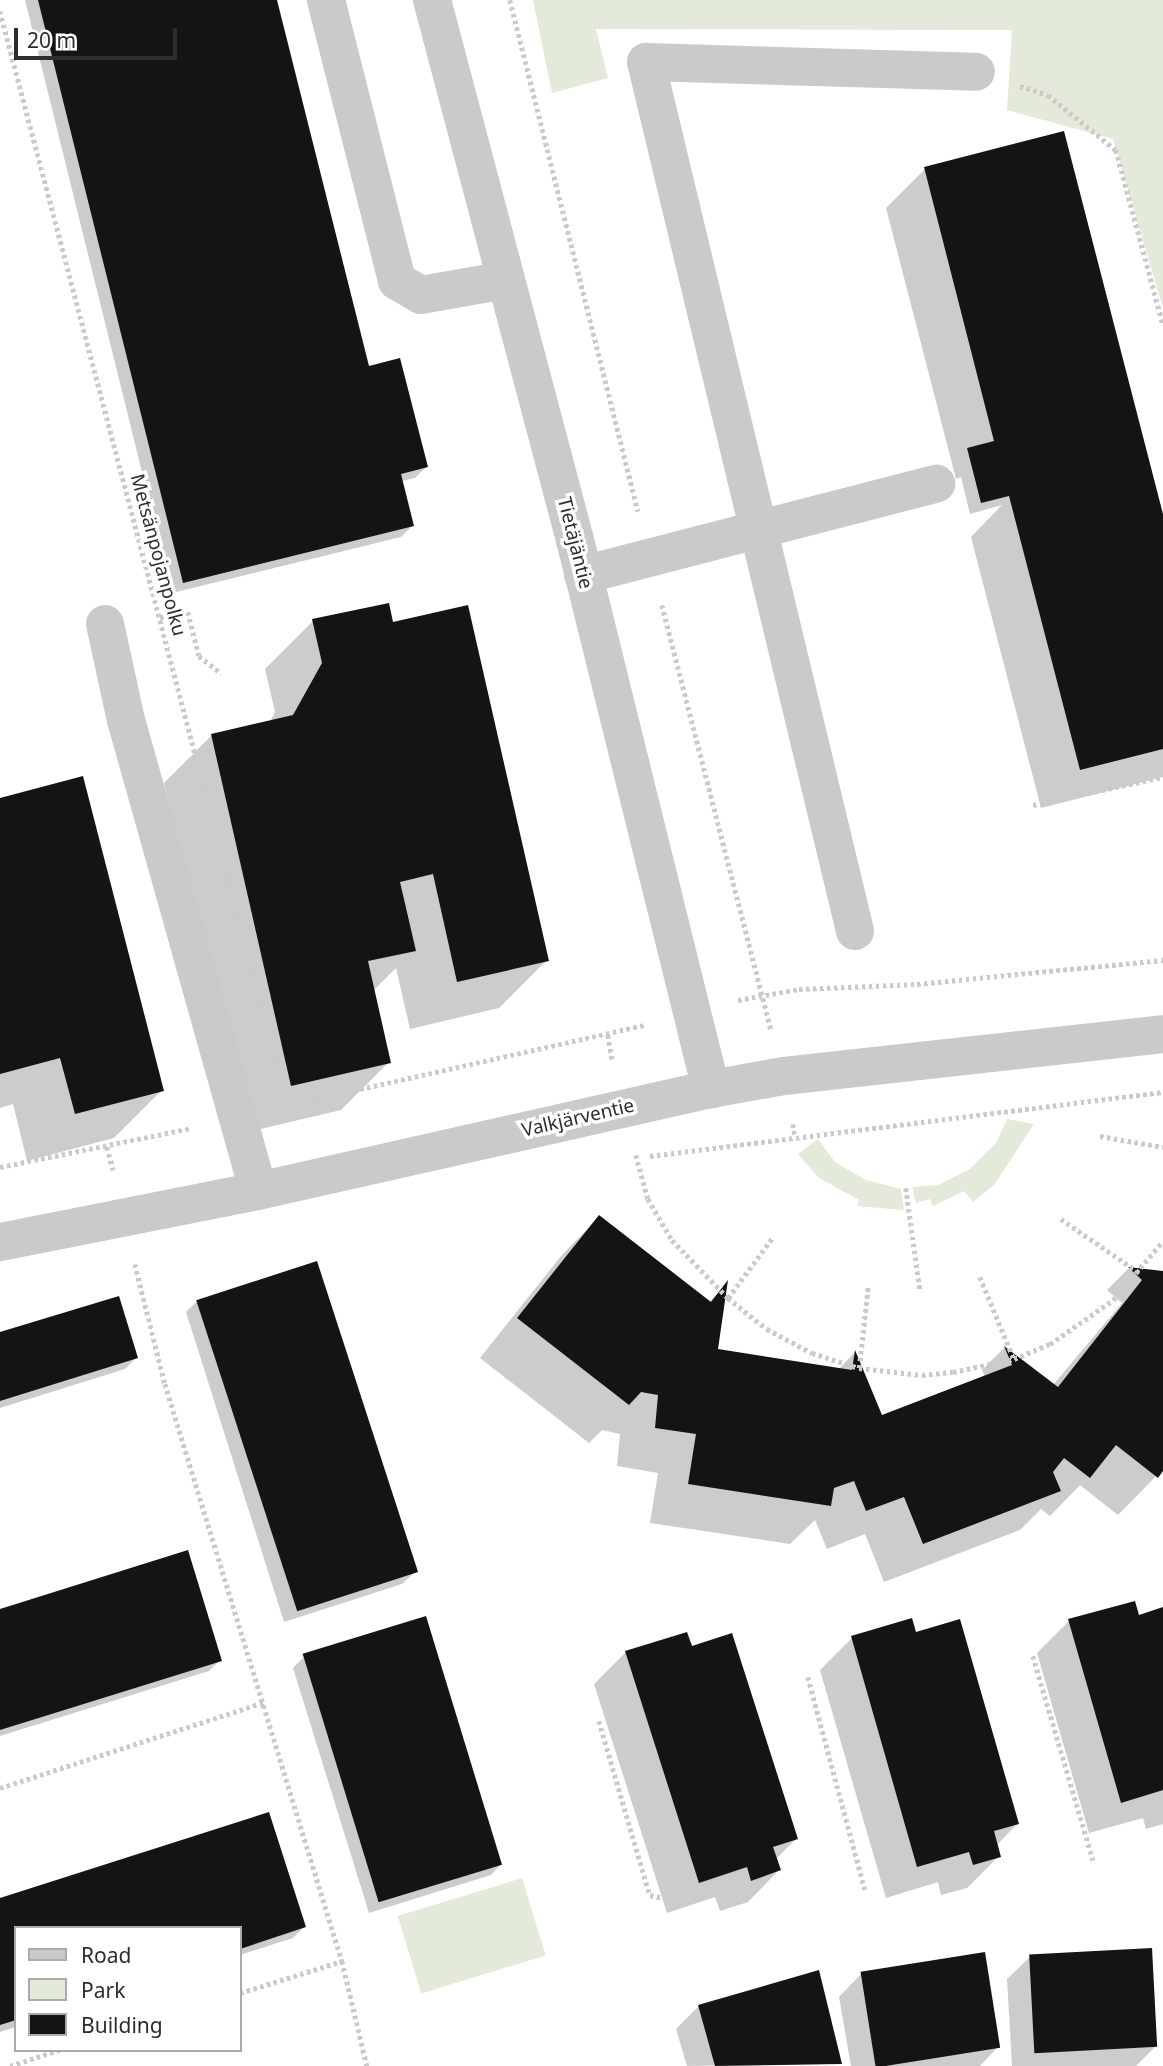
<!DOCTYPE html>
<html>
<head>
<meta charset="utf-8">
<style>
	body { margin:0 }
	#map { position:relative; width:1163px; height:2066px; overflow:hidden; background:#fff; font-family:"Noto Sans",sans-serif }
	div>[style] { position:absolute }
	.green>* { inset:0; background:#e3eada; transform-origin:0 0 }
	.shadow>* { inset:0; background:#0003 }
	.building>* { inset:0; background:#141414; transform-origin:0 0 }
	.path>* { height:4.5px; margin-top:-2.25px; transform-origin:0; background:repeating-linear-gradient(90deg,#cacaca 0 3.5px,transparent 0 7px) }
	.minor>* { height:38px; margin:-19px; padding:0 19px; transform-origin:19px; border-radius:19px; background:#cacaca }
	span { translate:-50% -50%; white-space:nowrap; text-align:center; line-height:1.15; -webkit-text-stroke:7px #fff; paint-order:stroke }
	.street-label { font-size:19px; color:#2d2d2d }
	.legend { position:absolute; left:14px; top:1926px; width:228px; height:126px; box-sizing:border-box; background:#fff; border:2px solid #ababab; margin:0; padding:9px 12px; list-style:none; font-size:21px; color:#2d2d2d }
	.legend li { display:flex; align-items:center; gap:14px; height:35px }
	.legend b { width:35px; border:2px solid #ababab }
	.scale { position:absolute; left:14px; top:28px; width:163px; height:32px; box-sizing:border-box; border:4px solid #2d2d2d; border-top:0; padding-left:9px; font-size:21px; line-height:24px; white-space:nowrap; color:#2d2d2d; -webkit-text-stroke:5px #fff; paint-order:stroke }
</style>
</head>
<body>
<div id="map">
	<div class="green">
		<div style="clip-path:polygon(533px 0,1163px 0,1163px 308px,1113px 139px,1007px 110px,1012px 30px,596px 29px,608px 78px,552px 93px)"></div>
		<div style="clip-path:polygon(1007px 1119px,1034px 1124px,994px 1185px,973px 1202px,964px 1191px,933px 1206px,930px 1199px,916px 1203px,912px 1187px,938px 1185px,970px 1169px,996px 1143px)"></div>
		<div style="clip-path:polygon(818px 1139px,835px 1162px,866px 1180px,901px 1189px,904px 1210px,857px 1206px,859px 1200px,819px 1178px,798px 1154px)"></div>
		<div style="left:522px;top:1878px;width:81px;height:130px;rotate:73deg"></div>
	</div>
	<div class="shadow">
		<div style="clip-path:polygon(25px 0,275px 0,368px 368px,426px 467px,415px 478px,401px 481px,412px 526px,401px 537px,172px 593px)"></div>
		<div style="clip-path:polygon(925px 169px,1163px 521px,1163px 777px,1041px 808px,971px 537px,1002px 505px,970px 514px,961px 477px,956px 479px,886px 208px)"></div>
		<div style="clip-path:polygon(313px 621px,392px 624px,547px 960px,499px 1008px,410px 1029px,396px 968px,373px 991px,389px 1062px,341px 1110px,243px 1133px,164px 783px,212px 735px,270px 722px,275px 712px,265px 669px)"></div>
		<div style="clip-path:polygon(0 799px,162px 1090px,114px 1138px,27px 1161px,13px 1104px,0 1108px)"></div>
		<div style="clip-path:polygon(599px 1217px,709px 1302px,726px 1285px,715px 1350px,838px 1370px,854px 1353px,881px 1417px,985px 1377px,982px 1370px,1004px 1348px,1053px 1385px,1122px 1303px,1107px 1290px,1128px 1269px,1163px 1273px,1163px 1469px,1118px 1515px,1080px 1485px,1050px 1516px,1041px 1509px,1020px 1530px,884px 1582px,865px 1534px,827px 1549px,815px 1520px,790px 1544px,650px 1523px,658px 1473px,617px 1466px,620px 1434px,602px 1430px,589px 1443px,480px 1358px,561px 1256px)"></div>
		<div style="clip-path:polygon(197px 1301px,414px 1573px,402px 1584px,284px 1622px,186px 1312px)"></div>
		<div style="clip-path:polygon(0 1334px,136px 1358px,125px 1369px,0 1408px)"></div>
		<div style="clip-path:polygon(1163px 1609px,1163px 1824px,1146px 1829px,1143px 1818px,1089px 1833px,1037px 1653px,1069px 1621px,1138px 1617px)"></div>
		<div style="clip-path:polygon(0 1611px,220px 1660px,209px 1671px,0 1736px)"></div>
		<div style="clip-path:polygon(686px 1634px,796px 1839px,776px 1859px,779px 1870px,748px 1902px,720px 1911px,715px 1897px,667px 1913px,594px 1684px,625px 1653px)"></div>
		<div style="clip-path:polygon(915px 1634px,1017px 1824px,996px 1846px,999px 1856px,967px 1888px,941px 1895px,938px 1882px,886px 1898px,820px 1670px,852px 1638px)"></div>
		<div style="clip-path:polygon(304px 1657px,502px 1863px,491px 1875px,369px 1913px,293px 1668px)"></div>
		<div style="clip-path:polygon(0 1900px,304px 1927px,293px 1938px,240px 1955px,240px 1928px,16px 1928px,16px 2027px,0 2032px)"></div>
		<div style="clip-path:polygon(1030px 1957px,1156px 2046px,1136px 2066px,1012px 2066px,1007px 1979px)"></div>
		<div style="clip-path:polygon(861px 1974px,998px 2047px,980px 2066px,851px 2066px,839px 1997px)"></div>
		<div style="clip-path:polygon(699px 2006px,840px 2063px,687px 2066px,676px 2029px)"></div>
	</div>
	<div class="building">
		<div style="clip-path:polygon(38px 0,277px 0,369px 366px,400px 358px,428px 467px,401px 474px,414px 526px,183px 583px)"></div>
		<div style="clip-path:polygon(1064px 131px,1163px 514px,1163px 749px,1080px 770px,1009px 496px,981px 503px,967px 448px,994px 441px,924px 167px)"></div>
		<div style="clip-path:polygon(389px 603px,393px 622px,468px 605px,549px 961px,457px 982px,433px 874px,400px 882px,416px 951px,368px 961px,391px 1063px,291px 1086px,211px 734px,293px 715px,322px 663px,312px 619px)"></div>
		<div style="clip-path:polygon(83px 776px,164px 1091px,75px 1114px,60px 1058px,0 1074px,0 798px)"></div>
		<div style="clip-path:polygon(599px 1215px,711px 1302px,728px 1280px,718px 1349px,852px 1370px,855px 1350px,882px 1415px,1012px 1365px,1004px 1346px,1058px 1387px,1142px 1280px,1128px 1267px,1163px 1271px,1163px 1471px,1158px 1478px,1116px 1445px,1090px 1478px,1064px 1458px,1053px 1472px,1061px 1491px,923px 1544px,904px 1497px,866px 1511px,854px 1481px,834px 1488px,831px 1506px,688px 1484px,696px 1434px,655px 1428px,658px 1395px,641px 1392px,629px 1405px,517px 1318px)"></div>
		<div style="left:317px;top:1261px;width:327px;height:127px;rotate:72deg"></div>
		<div style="clip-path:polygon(119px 1296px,138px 1358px,0 1401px,0 1332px)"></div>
		<div style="clip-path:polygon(188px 1550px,222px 1661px,0 1730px,0 1609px)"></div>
		<div style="clip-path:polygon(1135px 1601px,1139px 1615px,1163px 1607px,1163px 1790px,1121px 1803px,1068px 1619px)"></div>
		<div style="left:426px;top:1616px;width:260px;height:129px;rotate:73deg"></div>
		<div style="clip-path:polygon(912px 1618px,916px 1632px,960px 1619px,1019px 1824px,994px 1831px,1001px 1857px,973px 1865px,969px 1852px,917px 1867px,851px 1636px)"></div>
		<div style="clip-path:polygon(687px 1632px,692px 1646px,732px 1633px,798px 1839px,773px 1847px,781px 1870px,751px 1881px,747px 1867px,699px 1883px,625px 1651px)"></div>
		<div style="clip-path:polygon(269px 1812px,306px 1927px,240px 1949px,240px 1928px,16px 1928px,16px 2020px,0 2025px,0 1898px)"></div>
		<div style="left:1152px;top:1948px;width:99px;height:123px;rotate:87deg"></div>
		<div style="left:985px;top:1952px;width:97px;height:126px;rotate:81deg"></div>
		<div style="clip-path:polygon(819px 1970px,842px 2064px,715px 2066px,698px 2005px)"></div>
	</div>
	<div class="path">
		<div style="left:510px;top:0;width:527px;rotate:75.94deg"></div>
		<div style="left:0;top:11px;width:1102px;rotate:75.28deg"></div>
		<div style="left:1020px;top:86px;width:29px;rotate:18deg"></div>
		<div style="left:1048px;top:95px;width:87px;rotate:39deg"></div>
		<div style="left:1116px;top:150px;width:180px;rotate:74.9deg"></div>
		<div style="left:662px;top:605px;width:439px;rotate:75.6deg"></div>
		<div style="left:160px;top:617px;width:28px;rotate:-10deg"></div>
		<div style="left:188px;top:612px;width:45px;rotate:76deg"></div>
		<div style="left:199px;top:656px;width:28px;rotate:38deg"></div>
		<div style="left:1033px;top:805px;width:133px;rotate:-12.2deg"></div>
		<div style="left:738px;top:1000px;width:62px;rotate:-10.2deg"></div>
		<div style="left:799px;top:989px;width:118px;rotate:-2.4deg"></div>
		<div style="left:917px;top:984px;width:247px;rotate:-5.6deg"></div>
		<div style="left:608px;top:1035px;width:27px;rotate:80deg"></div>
		<div style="left:285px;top:1106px;width:369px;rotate:-12.7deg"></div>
		<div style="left:793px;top:1124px;width:13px;rotate:81deg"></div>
		<div style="left:1100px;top:1136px;width:64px;rotate:9.9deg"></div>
		<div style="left:107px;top:1147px;width:24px;rotate:75deg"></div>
		<div style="left:636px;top:1155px;width:46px;rotate:74.7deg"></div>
		<div style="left:648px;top:1199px;width:48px;rotate:59.7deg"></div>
		<div style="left:672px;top:1240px;width:81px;rotate:46deg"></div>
		<div style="left:728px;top:1298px;width:50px;rotate:38.5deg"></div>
		<div style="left:767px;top:1329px;width:51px;rotate:28.1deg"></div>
		<div style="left:812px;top:1353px;width:49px;rotate:17.7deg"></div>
		<div style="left:859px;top:1368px;width:63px;rotate:6.3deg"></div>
		<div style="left:922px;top:1375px;width:31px;rotate:-6deg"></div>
		<div style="left:953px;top:1372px;width:62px;rotate:-12deg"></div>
		<div style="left:1014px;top:1359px;width:39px;rotate:-23deg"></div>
		<div style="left:1050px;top:1344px;width:77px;rotate:-34.9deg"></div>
		<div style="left:1113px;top:1300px;width:77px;rotate:-49.7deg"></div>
		<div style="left:650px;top:1156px;width:517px;rotate:-7.11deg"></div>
		<div style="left:0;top:1167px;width:195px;rotate:-11.5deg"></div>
		<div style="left:906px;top:1188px;width:103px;rotate:82.2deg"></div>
		<div style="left:1061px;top:1219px;width:96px;rotate:34.4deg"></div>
		<div style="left:135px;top:1264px;width:124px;rotate:76deg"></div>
		<div style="left:165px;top:1384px;width:604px;rotate:72.95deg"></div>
		<div style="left:342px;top:1961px;width:108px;rotate:76.6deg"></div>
		<div style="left:980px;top:1277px;width:89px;rotate:67.5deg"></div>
		<div style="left:728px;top:1298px;width:76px;rotate:-53.6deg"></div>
		<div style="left:859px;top:1368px;width:81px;rotate:-83.7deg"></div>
		<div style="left:1033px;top:1656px;width:213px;rotate:73.6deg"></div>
		<div style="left:808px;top:1677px;width:220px;rotate:75deg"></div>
		<div style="left:599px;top:1721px;width:181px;rotate:73.7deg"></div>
		<div style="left:650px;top:1895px;width:13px;rotate:13deg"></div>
		<div style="left:0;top:1788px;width:279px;rotate:-18deg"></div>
		<div style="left:240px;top:1993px;width:107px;rotate:-17.4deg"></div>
		<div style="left:10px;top:2066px;width:52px;rotate:-18.1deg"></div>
	</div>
	<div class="minor">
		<div style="left:326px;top:0;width:290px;rotate:75.8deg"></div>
		<div style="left:397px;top:281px;width:28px;rotate:30deg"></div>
		<div style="left:421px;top:295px;width:86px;rotate:-10deg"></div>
		<div style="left:432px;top:0;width:559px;rotate:75.17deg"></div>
		<div style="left:575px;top:540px;width:566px;rotate:76.09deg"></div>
		<div style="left:583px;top:575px;width:365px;rotate:-14.5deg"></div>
		<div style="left:105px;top:624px;width:98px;rotate:77.7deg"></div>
		<div style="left:126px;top:720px;width:489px;rotate:74.3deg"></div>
		<div style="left:855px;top:931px;width:894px;rotate:-103.52deg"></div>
		<div style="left:646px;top:62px;width:330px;rotate:1.7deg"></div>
		<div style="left:0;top:1242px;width:263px;rotate:-11.2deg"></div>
		<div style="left:258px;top:1191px;width:464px;rotate:-12.7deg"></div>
		<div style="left:711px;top:1089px;width:74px;rotate:-10.1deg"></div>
		<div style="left:784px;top:1076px;width:381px;rotate:-6.3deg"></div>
	</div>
	<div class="street-label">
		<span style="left:575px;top:543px;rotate:76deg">Tietäjäntie</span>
		<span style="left:158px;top:555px;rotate:75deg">Metsänpojanpolku</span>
		<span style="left:578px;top:1118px;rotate:-13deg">Valkjärventie</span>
	</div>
	<ul class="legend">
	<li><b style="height:9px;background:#cacaca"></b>Road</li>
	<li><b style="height:19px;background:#e3eada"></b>Park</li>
	<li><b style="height:19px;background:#141414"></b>Building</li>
	</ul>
	<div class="scale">20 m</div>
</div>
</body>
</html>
